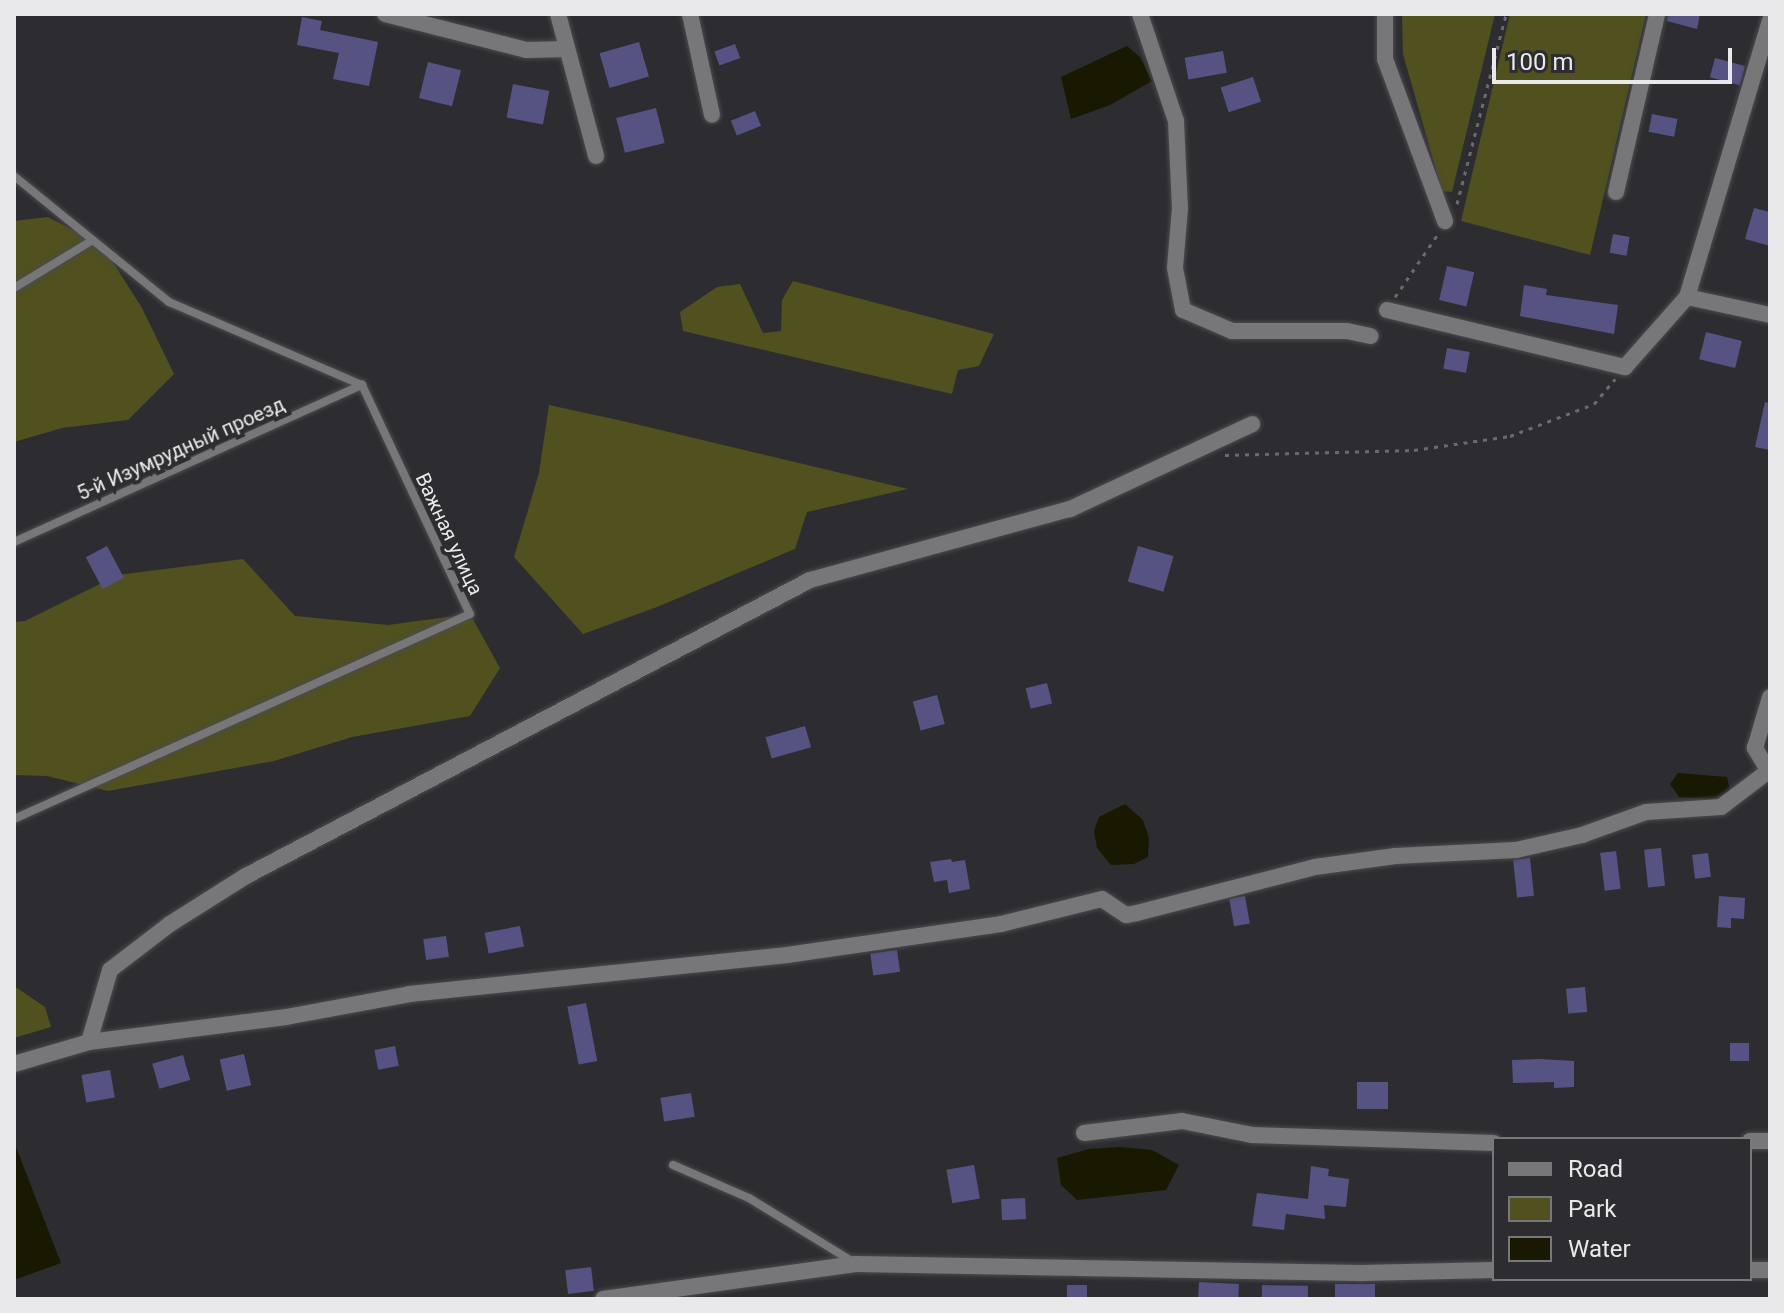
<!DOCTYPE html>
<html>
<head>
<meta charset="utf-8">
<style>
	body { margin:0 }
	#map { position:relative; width:1784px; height:1313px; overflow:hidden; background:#2d2d31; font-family:Roboto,sans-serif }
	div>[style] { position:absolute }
	.green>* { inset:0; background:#50511e }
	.water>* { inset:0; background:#181900 }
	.building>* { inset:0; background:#565383; transform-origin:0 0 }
	.path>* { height:3px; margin-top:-1.5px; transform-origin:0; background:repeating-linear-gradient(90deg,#6a6a6d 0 4px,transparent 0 10px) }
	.roads { filter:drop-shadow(0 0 2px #4b4b4f) drop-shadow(0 0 2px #4b4b4f) }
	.lane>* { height:8px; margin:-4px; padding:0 4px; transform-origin:4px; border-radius:4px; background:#777779 }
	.street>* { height:16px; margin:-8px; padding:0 8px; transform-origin:8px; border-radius:8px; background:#777779 }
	span { translate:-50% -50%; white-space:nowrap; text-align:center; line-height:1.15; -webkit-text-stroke:8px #2d2d31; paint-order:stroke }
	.street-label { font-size:20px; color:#e9e9eb }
	.frame { position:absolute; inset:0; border:16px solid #e9e9eb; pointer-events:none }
	.legend { position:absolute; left:1492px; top:1137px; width:260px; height:144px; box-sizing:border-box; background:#2d2d31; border:2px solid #78787b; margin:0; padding:10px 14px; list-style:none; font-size:24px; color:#e9e9eb }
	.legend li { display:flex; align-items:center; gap:16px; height:40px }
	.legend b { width:40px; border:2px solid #78787b }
	.scale { position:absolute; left:1492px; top:48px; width:240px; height:36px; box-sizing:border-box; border:4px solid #e9e9eb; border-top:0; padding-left:10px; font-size:24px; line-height:28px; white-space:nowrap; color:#e9e9eb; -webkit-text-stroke:6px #2d2d31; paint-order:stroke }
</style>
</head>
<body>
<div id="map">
	<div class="green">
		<div style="clip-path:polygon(1402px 14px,1495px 14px,1452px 192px,1442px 191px,1403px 54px)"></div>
		<div style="clip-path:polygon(1510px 14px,1646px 14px,1590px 255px,1461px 221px)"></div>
		<div style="clip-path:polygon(48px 217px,102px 245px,142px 308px,174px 374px,128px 420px,62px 428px,14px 442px,14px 221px)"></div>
		<div style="clip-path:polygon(793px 281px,994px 334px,979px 366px,958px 370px,952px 394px,683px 331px,680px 312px,717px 287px,740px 284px,763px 333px,781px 331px,782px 300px)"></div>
		<div style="clip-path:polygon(549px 405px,627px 422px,908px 489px,807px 512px,795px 549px,657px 607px,583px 634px,514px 557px,539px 473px)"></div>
		<div style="clip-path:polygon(243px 559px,295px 616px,388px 625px,470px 614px,500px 668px,470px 716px,352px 737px,274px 761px,108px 791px,47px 776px,14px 775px,14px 622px,25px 621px,118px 575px)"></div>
		<div style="clip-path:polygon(14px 986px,45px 1007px,51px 1027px,14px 1038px)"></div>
	</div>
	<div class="water">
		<div style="clip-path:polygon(1127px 46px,1140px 57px,1152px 81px,1110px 105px,1071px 119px,1061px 77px)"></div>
		<div style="clip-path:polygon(1678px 773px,1727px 777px,1730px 791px,1712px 799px,1679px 797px,1670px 784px)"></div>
		<div style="clip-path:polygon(1125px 804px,1143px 820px,1149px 838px,1148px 857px,1134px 864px,1111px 865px,1097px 848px,1094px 831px,1099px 817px)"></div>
		<div style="clip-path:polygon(14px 1142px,61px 1263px,14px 1280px)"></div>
		<div style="clip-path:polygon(1119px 1147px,1152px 1150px,1179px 1165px,1166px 1190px,1077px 1200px,1061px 1185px,1057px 1158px,1089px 1149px)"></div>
	</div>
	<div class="building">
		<div style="clip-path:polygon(1668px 14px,1700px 14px,1697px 29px,1667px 21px)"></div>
		<div style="clip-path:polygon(302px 17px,322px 21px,320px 30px,378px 42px,369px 86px,333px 79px,339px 53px,297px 45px)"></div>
		<div style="left:639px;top:42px;width:36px;height:41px;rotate:74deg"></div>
		<div style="left:735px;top:44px;width:15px;height:22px;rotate:70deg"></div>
		<div style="left:1223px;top:51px;width:22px;height:39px;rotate:80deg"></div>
		<div style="left:1715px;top:58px;width:31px;height:20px;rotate:15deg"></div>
		<div style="left:428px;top:62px;width:34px;height:37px;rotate:14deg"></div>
		<div style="left:1253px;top:77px;width:26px;height:34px;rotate:72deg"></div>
		<div style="left:513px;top:84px;width:37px;height:34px;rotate:11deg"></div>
		<div style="left:656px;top:108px;width:36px;height:41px;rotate:76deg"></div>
		<div style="left:755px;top:111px;width:16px;height:26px;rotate:68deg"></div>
		<div style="left:1652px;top:114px;width:26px;height:18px;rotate:11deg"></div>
		<div style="clip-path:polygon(1754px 208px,1770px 212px,1770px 246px,1745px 239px)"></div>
		<div style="left:1613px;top:234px;width:17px;height:19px;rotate:10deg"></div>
		<div style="left:1447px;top:266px;width:28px;height:35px;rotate:13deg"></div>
		<div style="clip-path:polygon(1524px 285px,1547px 289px,1546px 295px,1618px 305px,1614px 334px,1520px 316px)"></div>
		<div style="left:1706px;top:332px;width:37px;height:28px;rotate:14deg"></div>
		<div style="left:1447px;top:348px;width:23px;height:21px;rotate:10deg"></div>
		<div style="clip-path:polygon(1765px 402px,1770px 403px,1770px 450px,1755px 447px)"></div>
		<div style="left:107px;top:546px;width:36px;height:24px;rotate:62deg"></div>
		<div style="left:1138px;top:546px;width:37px;height:37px;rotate:16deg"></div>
		<div style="left:1047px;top:683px;width:21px;height:22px;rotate:76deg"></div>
		<div style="left:937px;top:695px;width:30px;height:25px;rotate:75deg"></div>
		<div style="left:805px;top:726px;width:22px;height:41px;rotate:74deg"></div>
		<div style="left:1661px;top:848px;width:38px;height:17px;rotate:84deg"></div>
		<div style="left:1616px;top:851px;width:38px;height:16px;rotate:83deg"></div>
		<div style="left:1708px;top:853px;width:24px;height:16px;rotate:83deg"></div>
		<div style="left:1530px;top:858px;width:38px;height:17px;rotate:84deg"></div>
		<div style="clip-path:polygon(951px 859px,952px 862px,965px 860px,970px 889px,949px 893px,947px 880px,934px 882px,930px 862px)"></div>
		<div style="left:1245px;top:896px;width:28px;height:16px;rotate:80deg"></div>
		<div style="clip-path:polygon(1719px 896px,1745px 898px,1744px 919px,1731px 918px,1731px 928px,1717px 927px)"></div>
		<div style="left:520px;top:926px;width:21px;height:36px;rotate:79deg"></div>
		<div style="left:446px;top:936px;width:21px;height:23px;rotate:82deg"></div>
		<div style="left:897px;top:950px;width:22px;height:27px;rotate:82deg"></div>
		<div style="left:1585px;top:987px;width:25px;height:19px;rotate:85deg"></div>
		<div style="left:586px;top:1003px;width:59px;height:19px;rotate:79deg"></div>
		<div style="left:1730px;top:1043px;width:19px;height:18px"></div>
		<div style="left:395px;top:1046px;width:20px;height:21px;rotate:79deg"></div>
		<div style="left:244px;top:1054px;width:32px;height:25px;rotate:77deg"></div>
		<div style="left:183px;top:1055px;width:26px;height:32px;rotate:74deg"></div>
		<div style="clip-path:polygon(1540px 1059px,1574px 1061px,1574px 1087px,1554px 1088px,1554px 1082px,1513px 1083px,1512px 1060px)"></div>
		<div style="left:110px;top:1070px;width:28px;height:29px;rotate:80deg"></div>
		<div style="left:1388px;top:1082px;width:27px;height:31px;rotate:90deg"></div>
		<div style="left:691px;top:1093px;width:24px;height:31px;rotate:81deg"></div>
		<div style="left:974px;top:1165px;width:34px;height:28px;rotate:80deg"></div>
		<div style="clip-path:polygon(1311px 1166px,1329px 1169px,1328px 1176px,1349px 1179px,1346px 1207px,1324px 1205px,1325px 1219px,1286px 1214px,1284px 1230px,1252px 1226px,1257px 1193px,1308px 1199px)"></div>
		<div style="left:1025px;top:1198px;width:21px;height:24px;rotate:87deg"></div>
		<div style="left:591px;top:1267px;width:24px;height:26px;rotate:83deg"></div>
		<div style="left:1199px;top:1282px;width:40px;height:17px;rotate:3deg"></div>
		<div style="left:1335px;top:1284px;width:40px;height:15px"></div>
		<div style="left:1067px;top:1285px;width:20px;height:14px"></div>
		<div style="left:1262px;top:1285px;width:46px;height:14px;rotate:1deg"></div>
	</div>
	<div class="path">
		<div style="left:1457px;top:204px;width:196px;rotate:-75.5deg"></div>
		<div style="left:1395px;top:297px;width:76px;rotate:-55.7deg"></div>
		<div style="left:1225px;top:455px;width:189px;rotate:-1.5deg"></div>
		<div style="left:1414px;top:450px;width:97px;rotate:-8.3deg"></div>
		<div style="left:1510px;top:436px;width:90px;rotate:-20.9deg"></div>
		<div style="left:1594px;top:404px;width:33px;rotate:-50deg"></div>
	</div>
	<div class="roads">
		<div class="lane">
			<div style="left:14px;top:176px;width:200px;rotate:39.1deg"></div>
			<div style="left:169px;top:302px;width:210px;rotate:23.3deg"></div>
			<div style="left:362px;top:385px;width:253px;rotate:64.8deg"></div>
			<div style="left:470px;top:614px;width:500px;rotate:155.8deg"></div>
			<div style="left:14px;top:288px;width:92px;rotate:-31.3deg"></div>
			<div style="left:14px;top:542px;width:382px;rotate:-24.3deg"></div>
			<div style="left:673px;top:1165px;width:83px;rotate:23.5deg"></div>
			<div style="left:749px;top:1198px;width:124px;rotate:31.5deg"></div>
		</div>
		<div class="street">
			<div style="left:385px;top:14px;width:146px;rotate:14.3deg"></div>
			<div style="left:526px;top:50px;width:41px;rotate:-1.4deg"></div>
			<div style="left:558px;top:14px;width:147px;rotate:75deg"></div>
			<div style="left:690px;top:14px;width:103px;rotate:77.7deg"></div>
			<div style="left:1140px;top:14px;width:113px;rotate:71.4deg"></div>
			<div style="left:1176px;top:121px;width:87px;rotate:87.4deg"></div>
			<div style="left:1180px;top:208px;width:60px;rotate:94.8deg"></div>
			<div style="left:1175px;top:268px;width:43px;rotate:79.2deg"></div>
			<div style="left:1183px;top:310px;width:53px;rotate:23.2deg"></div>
			<div style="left:1232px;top:331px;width:115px"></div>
			<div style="left:1347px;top:331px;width:24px;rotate:12deg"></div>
			<div style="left:1385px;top:14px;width:45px;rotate:90deg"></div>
			<div style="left:1385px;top:59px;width:173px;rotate:69.7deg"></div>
			<div style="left:1616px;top:192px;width:183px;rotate:-77deg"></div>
			<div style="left:1687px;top:297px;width:85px;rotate:12.2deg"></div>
			<div style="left:1387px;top:310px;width:245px;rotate:13.5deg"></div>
			<div style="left:1625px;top:367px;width:94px;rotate:-48.5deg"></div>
			<div style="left:1687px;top:297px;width:289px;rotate:-73.3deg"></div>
			<div style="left:1768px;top:770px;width:26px;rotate:-121deg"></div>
			<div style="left:1755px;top:748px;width:53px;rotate:-73.6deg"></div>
			<div style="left:89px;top:1042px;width:199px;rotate:-7.2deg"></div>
			<div style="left:286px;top:1017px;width:126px;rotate:-10.5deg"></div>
			<div style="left:410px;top:994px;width:379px;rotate:-5.9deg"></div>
			<div style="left:787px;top:955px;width:216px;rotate:-8.2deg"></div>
			<div style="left:1001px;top:924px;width:104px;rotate:-13.9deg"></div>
			<div style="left:1102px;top:899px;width:29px;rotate:34deg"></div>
			<div style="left:1126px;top:915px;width:11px;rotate:-10deg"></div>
			<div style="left:1137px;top:913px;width:184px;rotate:-14.5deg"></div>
			<div style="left:1315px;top:867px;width:81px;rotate:-7.8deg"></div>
			<div style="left:1395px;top:856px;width:121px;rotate:-2.8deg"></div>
			<div style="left:1516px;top:850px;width:68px;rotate:-12.8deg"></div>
			<div style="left:1582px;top:835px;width:68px;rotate:-19.8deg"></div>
			<div style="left:1646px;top:812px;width:75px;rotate:-3.8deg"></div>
			<div style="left:1721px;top:807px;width:61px;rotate:-37.1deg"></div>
			<div style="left:14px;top:1064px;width:78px;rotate:-16.3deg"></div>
			<div style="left:89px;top:1042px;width:75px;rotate:-73.7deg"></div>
			<div style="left:110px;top:970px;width:76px;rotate:-37.5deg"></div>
			<div style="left:170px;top:924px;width:90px;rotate:-32.3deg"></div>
			<div style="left:246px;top:876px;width:637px;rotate:-27.69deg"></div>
			<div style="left:810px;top:580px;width:270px;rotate:-15.3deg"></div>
			<div style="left:1070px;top:509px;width:201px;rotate:-25deg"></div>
			<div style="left:1084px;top:1133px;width:99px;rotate:-7deg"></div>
			<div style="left:1182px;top:1121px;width:71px;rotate:11.3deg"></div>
			<div style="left:1252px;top:1135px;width:242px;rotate:1.9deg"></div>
			<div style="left:1750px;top:1141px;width:20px"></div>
			<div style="left:1750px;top:1270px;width:20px"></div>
			<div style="left:603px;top:1299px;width:255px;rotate:-7.9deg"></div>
			<div style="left:856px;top:1264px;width:506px;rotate:1.02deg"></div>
			<div style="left:1362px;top:1273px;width:132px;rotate:-1.3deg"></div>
		</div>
	</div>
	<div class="street-label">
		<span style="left:181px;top:449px;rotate:-24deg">5-й Изумрудный проезд</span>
		<span style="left:449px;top:534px;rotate:65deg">Важная улица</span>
	</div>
	<div class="frame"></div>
	<ul class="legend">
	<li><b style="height:10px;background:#777779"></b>Road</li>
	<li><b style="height:22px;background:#50511e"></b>Park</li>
	<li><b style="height:22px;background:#181900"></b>Water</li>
	</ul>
	<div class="scale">100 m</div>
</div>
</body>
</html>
